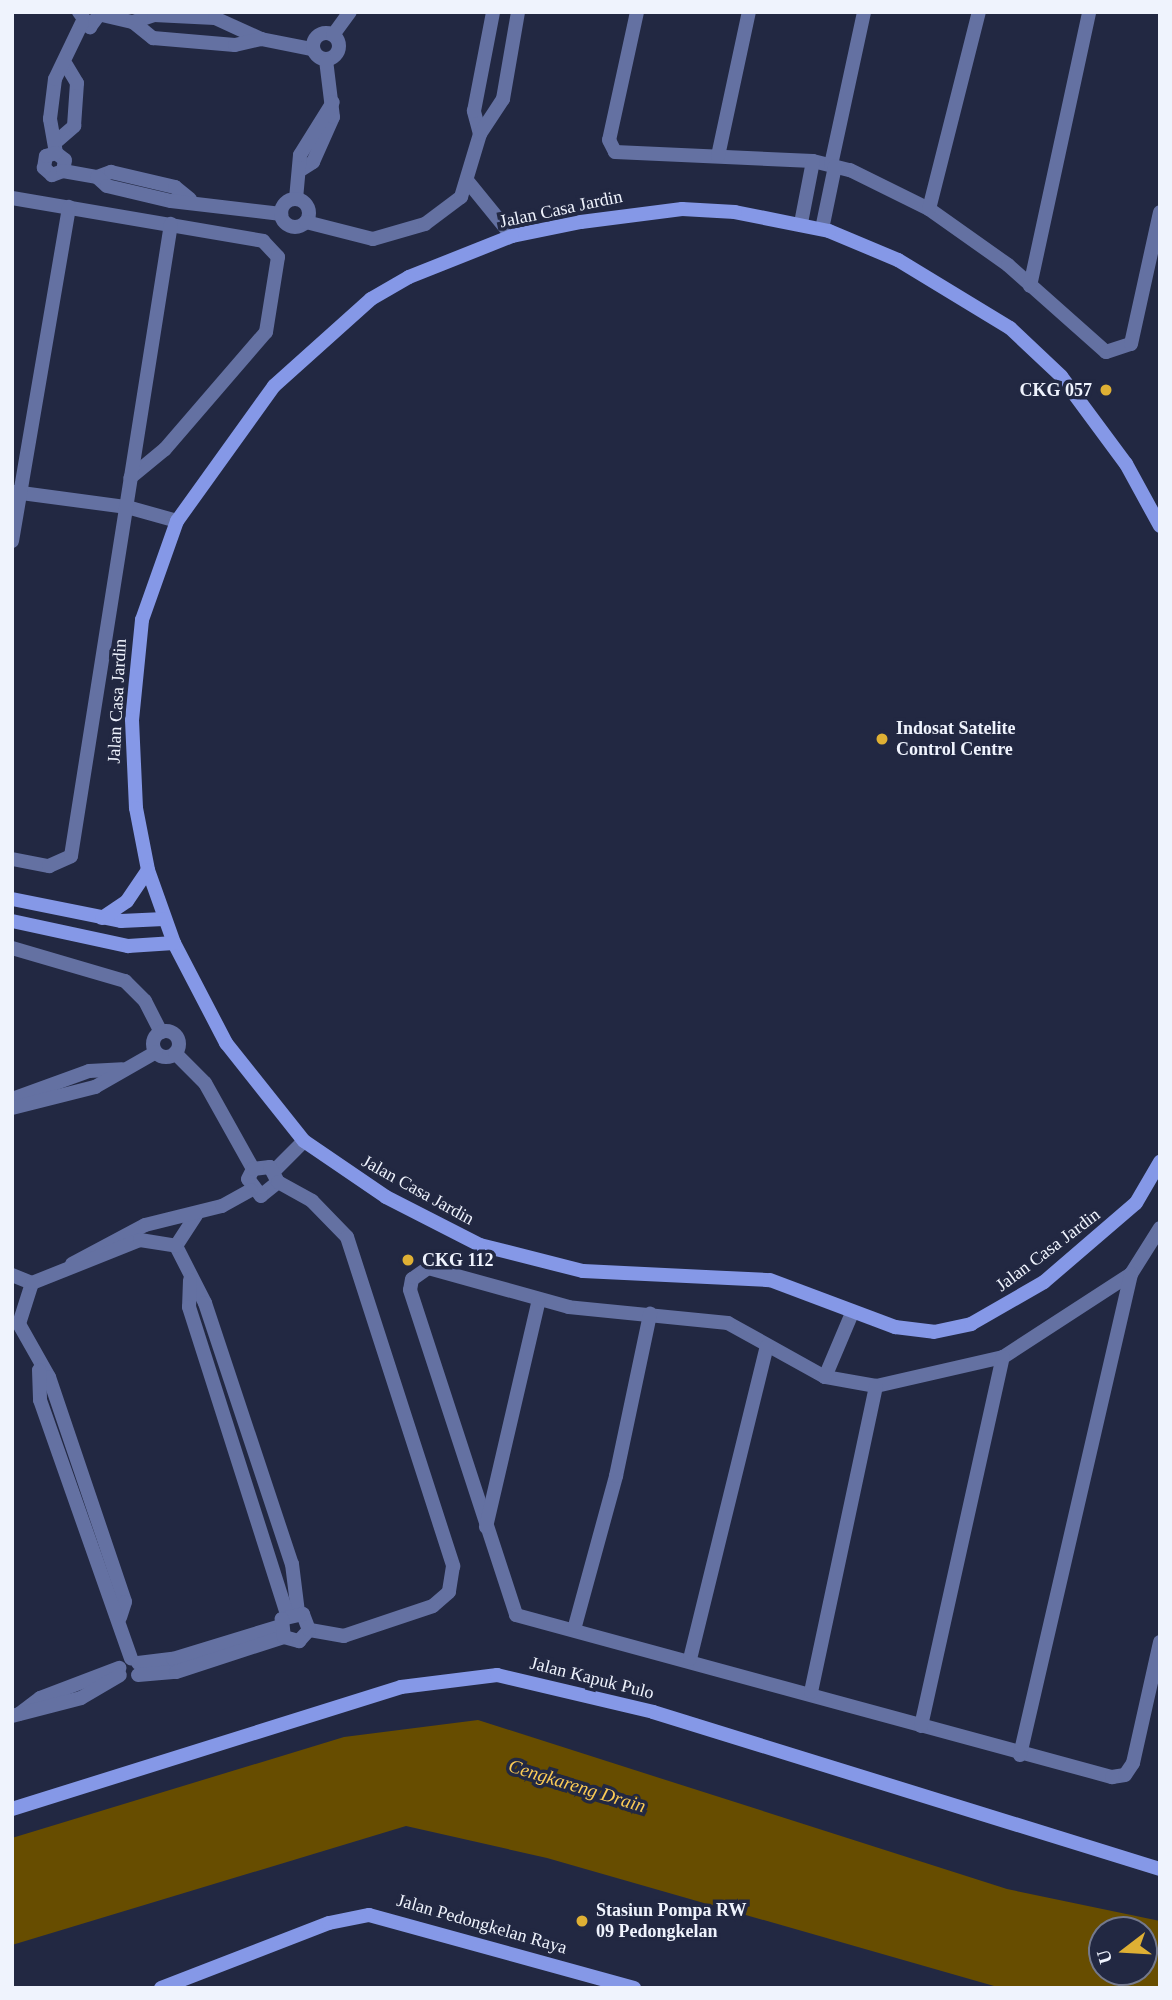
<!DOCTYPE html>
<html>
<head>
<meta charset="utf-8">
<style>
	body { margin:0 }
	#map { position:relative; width:1172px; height:2000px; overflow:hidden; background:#222842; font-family:Georgia,serif }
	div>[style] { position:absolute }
	.water>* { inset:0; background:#674d00 }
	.street>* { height:14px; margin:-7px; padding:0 7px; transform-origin:7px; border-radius:7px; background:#6471a2 }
	.street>.ring { margin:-7px; padding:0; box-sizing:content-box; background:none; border:14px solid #6471a2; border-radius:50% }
	.secondary>* { height:14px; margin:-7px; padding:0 7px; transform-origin:7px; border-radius:7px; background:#8598e7 }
	.dots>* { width:19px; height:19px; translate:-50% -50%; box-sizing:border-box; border:4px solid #222842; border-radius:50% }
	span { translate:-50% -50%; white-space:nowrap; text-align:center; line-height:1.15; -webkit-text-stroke:7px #222842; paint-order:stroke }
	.street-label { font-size:18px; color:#eff3fd }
	.poi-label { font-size:18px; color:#eff3fd; font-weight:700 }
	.right { translate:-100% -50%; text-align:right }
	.left { translate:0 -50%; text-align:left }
	.water-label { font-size:19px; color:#fbcb56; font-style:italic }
	.frame { position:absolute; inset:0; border:14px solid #eff3fd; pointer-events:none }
	.north { position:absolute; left:1088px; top:1916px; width:70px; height:70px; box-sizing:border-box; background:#222842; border:2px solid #74798d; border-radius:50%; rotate:253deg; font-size:19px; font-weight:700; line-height:28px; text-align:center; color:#eff3fd }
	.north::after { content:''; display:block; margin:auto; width:24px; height:32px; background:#dfb034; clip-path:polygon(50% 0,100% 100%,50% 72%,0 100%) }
</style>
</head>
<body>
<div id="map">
	<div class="water">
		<div style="clip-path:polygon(evenodd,478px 1720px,1007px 1889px,1160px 1921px,1160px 1988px,1001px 1988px,547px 1858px,406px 1826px,12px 1945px,12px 1838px,344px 1737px,478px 1720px,1102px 1930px,1144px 1930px,1144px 1972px,1102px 1972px,1102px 1930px)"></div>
	</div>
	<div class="street">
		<div style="left:79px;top:12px;width:19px;rotate:54deg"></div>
		<div style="left:90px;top:27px;width:19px;rotate:-54deg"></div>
		<div style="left:637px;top:12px;width:131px;rotate:102.3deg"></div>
		<div style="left:609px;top:140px;width:13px;rotate:63deg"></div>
		<div style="left:615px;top:152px;width:198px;rotate:2.6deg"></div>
		<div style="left:813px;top:161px;width:38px;rotate:14deg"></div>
		<div style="left:850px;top:170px;width:88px;rotate:26.3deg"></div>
		<div style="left:929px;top:209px;width:97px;rotate:35.3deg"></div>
		<div style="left:1008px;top:265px;width:131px;rotate:41.6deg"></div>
		<div style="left:1106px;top:352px;width:26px;rotate:-18deg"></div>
		<div style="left:1131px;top:344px;width:135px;rotate:-77.6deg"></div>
		<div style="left:102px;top:15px;width:32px;rotate:13deg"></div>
		<div style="left:133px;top:22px;width:22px;rotate:-18deg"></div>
		<div style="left:154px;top:15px;width:61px;rotate:2.8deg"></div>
		<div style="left:215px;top:18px;width:51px;rotate:24.5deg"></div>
		<div style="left:261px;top:39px;width:52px;rotate:11.1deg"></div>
		<div style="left:133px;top:22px;width:26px;rotate:39deg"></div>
		<div style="left:153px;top:38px;width:82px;rotate:4.9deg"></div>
		<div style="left:235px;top:45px;width:27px;rotate:-13deg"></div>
		<div class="ring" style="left:313px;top:33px;width:12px;height:12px"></div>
		<div style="left:333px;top:35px;width:29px;rotate:-54deg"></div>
		<div style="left:480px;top:134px;width:24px;rotate:-105deg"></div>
		<div style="left:474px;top:111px;width:101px;rotate:-79.1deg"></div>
		<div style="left:57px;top:141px;width:23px;rotate:-41deg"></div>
		<div style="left:74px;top:126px;width:43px;rotate:-86deg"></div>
		<div style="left:77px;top:83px;width:21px;rotate:-121deg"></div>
		<div style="left:56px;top:153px;width:35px;rotate:-100deg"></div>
		<div style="left:50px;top:119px;width:40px;rotate:-82.9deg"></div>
		<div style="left:55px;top:79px;width:62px;rotate:-64.3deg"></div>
		<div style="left:56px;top:153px;width:11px;rotate:38deg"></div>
		<div style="left:65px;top:160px;width:11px;rotate:100deg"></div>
		<div style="left:63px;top:171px;width:12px;rotate:160deg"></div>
		<div style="left:52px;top:175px;width:11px;rotate:-139deg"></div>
		<div style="left:44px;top:168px;width:12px;rotate:-81deg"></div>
		<div style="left:46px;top:156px;width:10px;rotate:-17deg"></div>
		<div style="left:718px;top:156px;width:147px;rotate:-77.9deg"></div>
		<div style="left:831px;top:165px;width:157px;rotate:-77.8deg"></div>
		<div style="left:302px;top:169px;width:13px;rotate:-32deg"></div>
		<div style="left:313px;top:162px;width:49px;rotate:-66deg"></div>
		<div style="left:333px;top:117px;width:57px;rotate:-97deg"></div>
		<div style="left:63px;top:171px;width:35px;rotate:10deg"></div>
		<div style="left:97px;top:177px;width:15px;rotate:-20deg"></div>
		<div style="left:111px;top:172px;width:66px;rotate:13.2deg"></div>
		<div style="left:175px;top:187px;width:19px;rotate:39deg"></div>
		<div style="left:97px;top:177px;width:13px;rotate:42deg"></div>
		<div style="left:107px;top:186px;width:66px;rotate:13.2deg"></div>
		<div style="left:171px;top:201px;width:111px;rotate:6.7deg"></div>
		<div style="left:469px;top:183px;width:68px;rotate:50.9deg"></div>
		<div style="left:12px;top:198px;width:255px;rotate:9.7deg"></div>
		<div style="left:263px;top:241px;width:22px;rotate:47deg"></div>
		<div style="left:278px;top:257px;width:76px;rotate:99.1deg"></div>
		<div style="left:266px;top:332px;width:155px;rotate:130.8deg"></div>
		<div style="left:165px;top:449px;width:45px;rotate:140.4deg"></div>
		<div style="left:296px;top:199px;width:44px;rotate:-84.8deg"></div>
		<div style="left:300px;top:155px;width:62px;rotate:-58.1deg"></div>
		<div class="ring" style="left:281px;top:199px;width:14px;height:14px"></div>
		<div style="left:929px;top:209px;width:203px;rotate:-75.8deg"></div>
		<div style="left:306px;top:222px;width:69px;rotate:14.2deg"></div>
		<div style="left:373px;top:239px;width:54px;rotate:-16.1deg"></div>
		<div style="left:425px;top:224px;width:45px;rotate:-36.9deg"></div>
		<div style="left:461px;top:197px;width:66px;rotate:-73.2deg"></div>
		<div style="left:480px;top:134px;width:42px;rotate:-56.7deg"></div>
		<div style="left:503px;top:99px;width:88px;rotate:-80.2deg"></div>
		<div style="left:801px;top:223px;width:63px;rotate:-79deg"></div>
		<div style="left:822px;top:229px;width:64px;rotate:-78.3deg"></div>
		<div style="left:1030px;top:286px;width:280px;rotate:-77.8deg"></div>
		<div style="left:14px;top:492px;width:114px;rotate:7.6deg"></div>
		<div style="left:127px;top:507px;width:52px;rotate:15.6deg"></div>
		<div style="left:12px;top:541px;width:339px;rotate:-80.3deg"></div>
		<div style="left:12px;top:859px;width:38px;rotate:11deg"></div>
		<div style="left:49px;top:866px;width:24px;rotate:-24deg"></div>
		<div style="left:71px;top:856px;width:640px;rotate:-81.01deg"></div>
		<div style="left:12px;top:948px;width:118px;rotate:16.3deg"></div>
		<div style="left:125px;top:981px;width:28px;rotate:45deg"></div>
		<div style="left:145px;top:1001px;width:35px;rotate:63deg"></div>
		<div class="ring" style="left:153px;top:1031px;width:12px;height:12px"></div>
		<div style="left:175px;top:1053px;width:42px;rotate:45deg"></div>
		<div style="left:205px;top:1083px;width:98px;rotate:60.8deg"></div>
		<div style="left:12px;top:1099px;width:82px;rotate:-20deg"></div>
		<div style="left:89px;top:1071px;width:33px;rotate:-3deg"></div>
		<div style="left:12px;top:1108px;width:86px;rotate:-14.2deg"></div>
		<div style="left:95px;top:1087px;width:70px;rotate:-29.8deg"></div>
		<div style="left:274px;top:1171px;width:42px;rotate:-45deg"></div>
		<div style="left:278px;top:1182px;width:22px;rotate:141deg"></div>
		<div style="left:261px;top:1196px;width:21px;rotate:-127deg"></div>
		<div style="left:248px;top:1179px;width:11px;rotate:-63deg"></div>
		<div style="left:253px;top:1169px;width:17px;rotate:-7deg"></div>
		<div style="left:270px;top:1167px;width:17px;rotate:62deg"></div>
		<div style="left:278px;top:1182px;width:39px;rotate:29deg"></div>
		<div style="left:312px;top:1201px;width:50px;rotate:45.8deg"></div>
		<div style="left:347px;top:1237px;width:346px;rotate:72.1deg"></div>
		<div style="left:453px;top:1566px;width:26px;rotate:99deg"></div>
		<div style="left:449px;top:1592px;width:21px;rotate:139deg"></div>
		<div style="left:433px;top:1606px;width:94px;rotate:161.4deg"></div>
		<div style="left:344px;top:1636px;width:36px;rotate:-170deg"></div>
		<div style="left:1160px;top:1228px;width:54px;rotate:122.2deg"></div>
		<div style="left:1131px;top:1274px;width:153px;rotate:147deg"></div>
		<div style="left:1003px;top:1357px;width:130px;rotate:167.1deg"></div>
		<div style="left:876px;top:1386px;width:52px;rotate:-170deg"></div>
		<div style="left:825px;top:1377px;width:111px;rotate:-150.9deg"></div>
		<div style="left:728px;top:1323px;width:160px;rotate:-174.3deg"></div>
		<div style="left:569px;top:1307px;width:146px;rotate:-164.5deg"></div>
		<div style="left:428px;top:1268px;width:19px;rotate:145deg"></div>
		<div style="left:412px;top:1279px;width:11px;rotate:100deg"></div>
		<div style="left:410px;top:1290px;width:342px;rotate:71.9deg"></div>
		<div style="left:516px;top:1615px;width:618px;rotate:15.21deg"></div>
		<div style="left:1112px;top:1777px;width:13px;rotate:-9deg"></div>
		<div style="left:1125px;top:1775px;width:14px;rotate:-56deg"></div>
		<div style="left:1133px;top:1763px;width:124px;rotate:-77.4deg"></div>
		<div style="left:176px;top:1246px;width:64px;rotate:63deg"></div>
		<div style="left:205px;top:1303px;width:275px;rotate:71.6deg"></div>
		<div style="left:292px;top:1564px;width:48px;rotate:82.9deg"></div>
		<div style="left:176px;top:1246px;width:37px;rotate:-57deg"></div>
		<div style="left:72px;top:1264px;width:83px;rotate:-28.1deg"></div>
		<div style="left:145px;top:1225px;width:79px;rotate:-13.9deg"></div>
		<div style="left:222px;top:1206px;width:33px;rotate:-29deg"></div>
		<div style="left:12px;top:1275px;width:22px;rotate:22deg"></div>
		<div style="left:32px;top:1283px;width:43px;rotate:107.6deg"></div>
		<div style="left:190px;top:1280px;width:27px;rotate:92deg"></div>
		<div style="left:189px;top:1307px;width:322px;rotate:72.3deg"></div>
		<div style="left:32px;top:1283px;width:116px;rotate:-21.7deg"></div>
		<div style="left:140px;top:1240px;width:36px;rotate:9deg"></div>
		<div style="left:19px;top:1324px;width:61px;rotate:60.5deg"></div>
		<div style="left:49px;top:1377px;width:237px;rotate:71.3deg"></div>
		<div style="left:125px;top:1602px;width:16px;rotate:108deg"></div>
		<div style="left:39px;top:1370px;width:30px;rotate:88deg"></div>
		<div style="left:40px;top:1400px;width:274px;rotate:70.6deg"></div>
		<div style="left:825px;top:1377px;width:69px;rotate:-67.1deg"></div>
		<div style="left:486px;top:1527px;width:233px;rotate:-76.9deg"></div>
		<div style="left:575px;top:1626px;width:156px;rotate:-74.7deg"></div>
		<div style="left:616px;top:1476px;width:166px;rotate:-78.1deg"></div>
		<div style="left:690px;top:1659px;width:322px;rotate:-76.2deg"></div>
		<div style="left:138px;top:1663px;width:35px;rotate:-7deg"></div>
		<div style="left:173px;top:1659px;width:112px;rotate:-17.1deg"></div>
		<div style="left:138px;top:1675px;width:38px;rotate:-5deg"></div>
		<div style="left:176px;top:1672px;width:114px;rotate:-18deg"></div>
		<div style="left:284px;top:1637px;width:16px;rotate:15deg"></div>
		<div style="left:299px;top:1641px;width:15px;rotate:-48deg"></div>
		<div style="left:309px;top:1630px;width:17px;rotate:-111deg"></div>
		<div style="left:303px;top:1614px;width:22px;rotate:167deg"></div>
		<div style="left:282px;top:1619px;width:18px;rotate:84deg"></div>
		<div style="left:811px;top:1692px;width:313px;rotate:-78deg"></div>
		<div style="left:19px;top:1714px;width:26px;rotate:-37deg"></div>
		<div style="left:40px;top:1698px;width:85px;rotate:-20.8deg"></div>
		<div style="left:12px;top:1716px;width:71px;rotate:-14.6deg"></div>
		<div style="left:81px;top:1698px;width:45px;rotate:-30.5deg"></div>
		<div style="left:921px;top:1726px;width:378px;rotate:-77.5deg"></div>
		<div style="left:1020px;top:1755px;width:494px;rotate:-77deg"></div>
	</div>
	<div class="secondary">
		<div style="left:1160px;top:526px;width:71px;rotate:-118.7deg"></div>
		<div style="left:1126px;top:464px;width:109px;rotate:-126.5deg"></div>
		<div style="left:1061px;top:376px;width:70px;rotate:-136.7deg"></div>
		<div style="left:1010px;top:328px;width:131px;rotate:-148.7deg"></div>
		<div style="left:898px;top:260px;width:75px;rotate:-157.2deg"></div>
		<div style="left:829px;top:231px;width:96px;rotate:-168.6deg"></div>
		<div style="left:735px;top:212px;width:53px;rotate:-176.8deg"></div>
		<div style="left:682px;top:209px;width:102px;rotate:172.7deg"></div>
		<div style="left:581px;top:222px;width:70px;rotate:168.5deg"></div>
		<div style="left:512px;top:236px;width:111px;rotate:158.3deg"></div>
		<div style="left:409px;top:277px;width:44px;rotate:149.9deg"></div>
		<div style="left:371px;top:299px;width:130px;rotate:138.1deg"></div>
		<div style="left:274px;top:386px;width:166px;rotate:125.7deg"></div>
		<div style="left:177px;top:521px;width:105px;rotate:109.5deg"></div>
		<div style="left:142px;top:620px;width:100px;rotate:95.7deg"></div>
		<div style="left:132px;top:720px;width:88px;rotate:87.4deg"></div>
		<div style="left:136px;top:808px;width:63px;rotate:79deg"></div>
		<div style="left:148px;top:870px;width:77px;rotate:70.4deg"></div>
		<div style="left:174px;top:943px;width:113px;rotate:62.5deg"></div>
		<div style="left:226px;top:1043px;width:125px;rotate:51.5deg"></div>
		<div style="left:304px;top:1141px;width:99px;rotate:34.3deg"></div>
		<div style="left:386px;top:1197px;width:106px;rotate:27.1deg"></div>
		<div style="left:480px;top:1245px;width:106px;rotate:14.2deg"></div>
		<div style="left:583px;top:1271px;width:187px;rotate:2.8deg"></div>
		<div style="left:770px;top:1280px;width:134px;rotate:20.6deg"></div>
		<div style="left:895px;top:1327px;width:39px;rotate:7deg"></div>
		<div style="left:934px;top:1332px;width:38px;rotate:-12deg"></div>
		<div style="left:971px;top:1324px;width:84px;rotate:-29.9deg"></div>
		<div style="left:1044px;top:1282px;width:121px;rotate:-40.7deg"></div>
		<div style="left:1136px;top:1203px;width:48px;rotate:-59.7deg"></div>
		<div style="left:12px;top:899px;width:111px;rotate:11.4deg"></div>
		<div style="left:121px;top:921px;width:43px;rotate:-2.7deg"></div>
		<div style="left:102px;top:918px;width:30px;rotate:-34deg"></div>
		<div style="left:127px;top:901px;width:37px;rotate:-56deg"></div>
		<div style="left:12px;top:921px;width:119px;rotate:12.2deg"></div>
		<div style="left:128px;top:946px;width:46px;rotate:-3.7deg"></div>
		<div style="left:12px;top:1809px;width:408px;rotate:-17.4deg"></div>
		<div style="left:401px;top:1687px;width:97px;rotate:-7.1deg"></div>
		<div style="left:497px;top:1675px;width:160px;rotate:13.3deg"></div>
		<div style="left:653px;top:1712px;width:531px;rotate:17.21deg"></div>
		<div style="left:161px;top:1988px;width:180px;rotate:-21.2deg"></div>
		<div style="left:329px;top:1923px;width:41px;rotate:-11.3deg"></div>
		<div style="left:369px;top:1915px;width:275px;rotate:15.4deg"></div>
	</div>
	<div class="dots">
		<div style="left:1106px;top:390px;background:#dfb034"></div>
		<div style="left:882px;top:739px;background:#dfb034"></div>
		<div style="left:408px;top:1260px;background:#dfb034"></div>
		<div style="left:582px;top:1921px;background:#dfb034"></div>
	</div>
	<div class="street-label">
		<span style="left:561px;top:209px;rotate:-12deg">Jalan Casa Jardin</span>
		<span style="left:117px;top:701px;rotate:-87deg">Jalan Casa Jardin</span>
		<span style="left:418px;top:1190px;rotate:29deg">Jalan Casa Jardin</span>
		<span style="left:1048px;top:1250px;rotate:-37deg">Jalan Casa Jardin</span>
		<span style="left:592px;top:1678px;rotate:14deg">Jalan Kapuk Pulo</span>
		<span style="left:482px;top:1924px;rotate:16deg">Jalan Pedongkelan Raya</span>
	</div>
	<div class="poi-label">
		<span class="right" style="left:1092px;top:390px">CKG 057</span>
		<span class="left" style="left:896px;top:739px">Indosat Satelite<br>Control Centre</span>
		<span class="left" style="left:422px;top:1260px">CKG 112</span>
		<span class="left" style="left:596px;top:1921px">Stasiun Pompa RW<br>09 Pedongkelan</span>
	</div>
	<div class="water-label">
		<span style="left:577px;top:1786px;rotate:17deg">Cengkareng Drain</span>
	</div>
	<div class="frame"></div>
	<div class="north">U</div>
</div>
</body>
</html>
